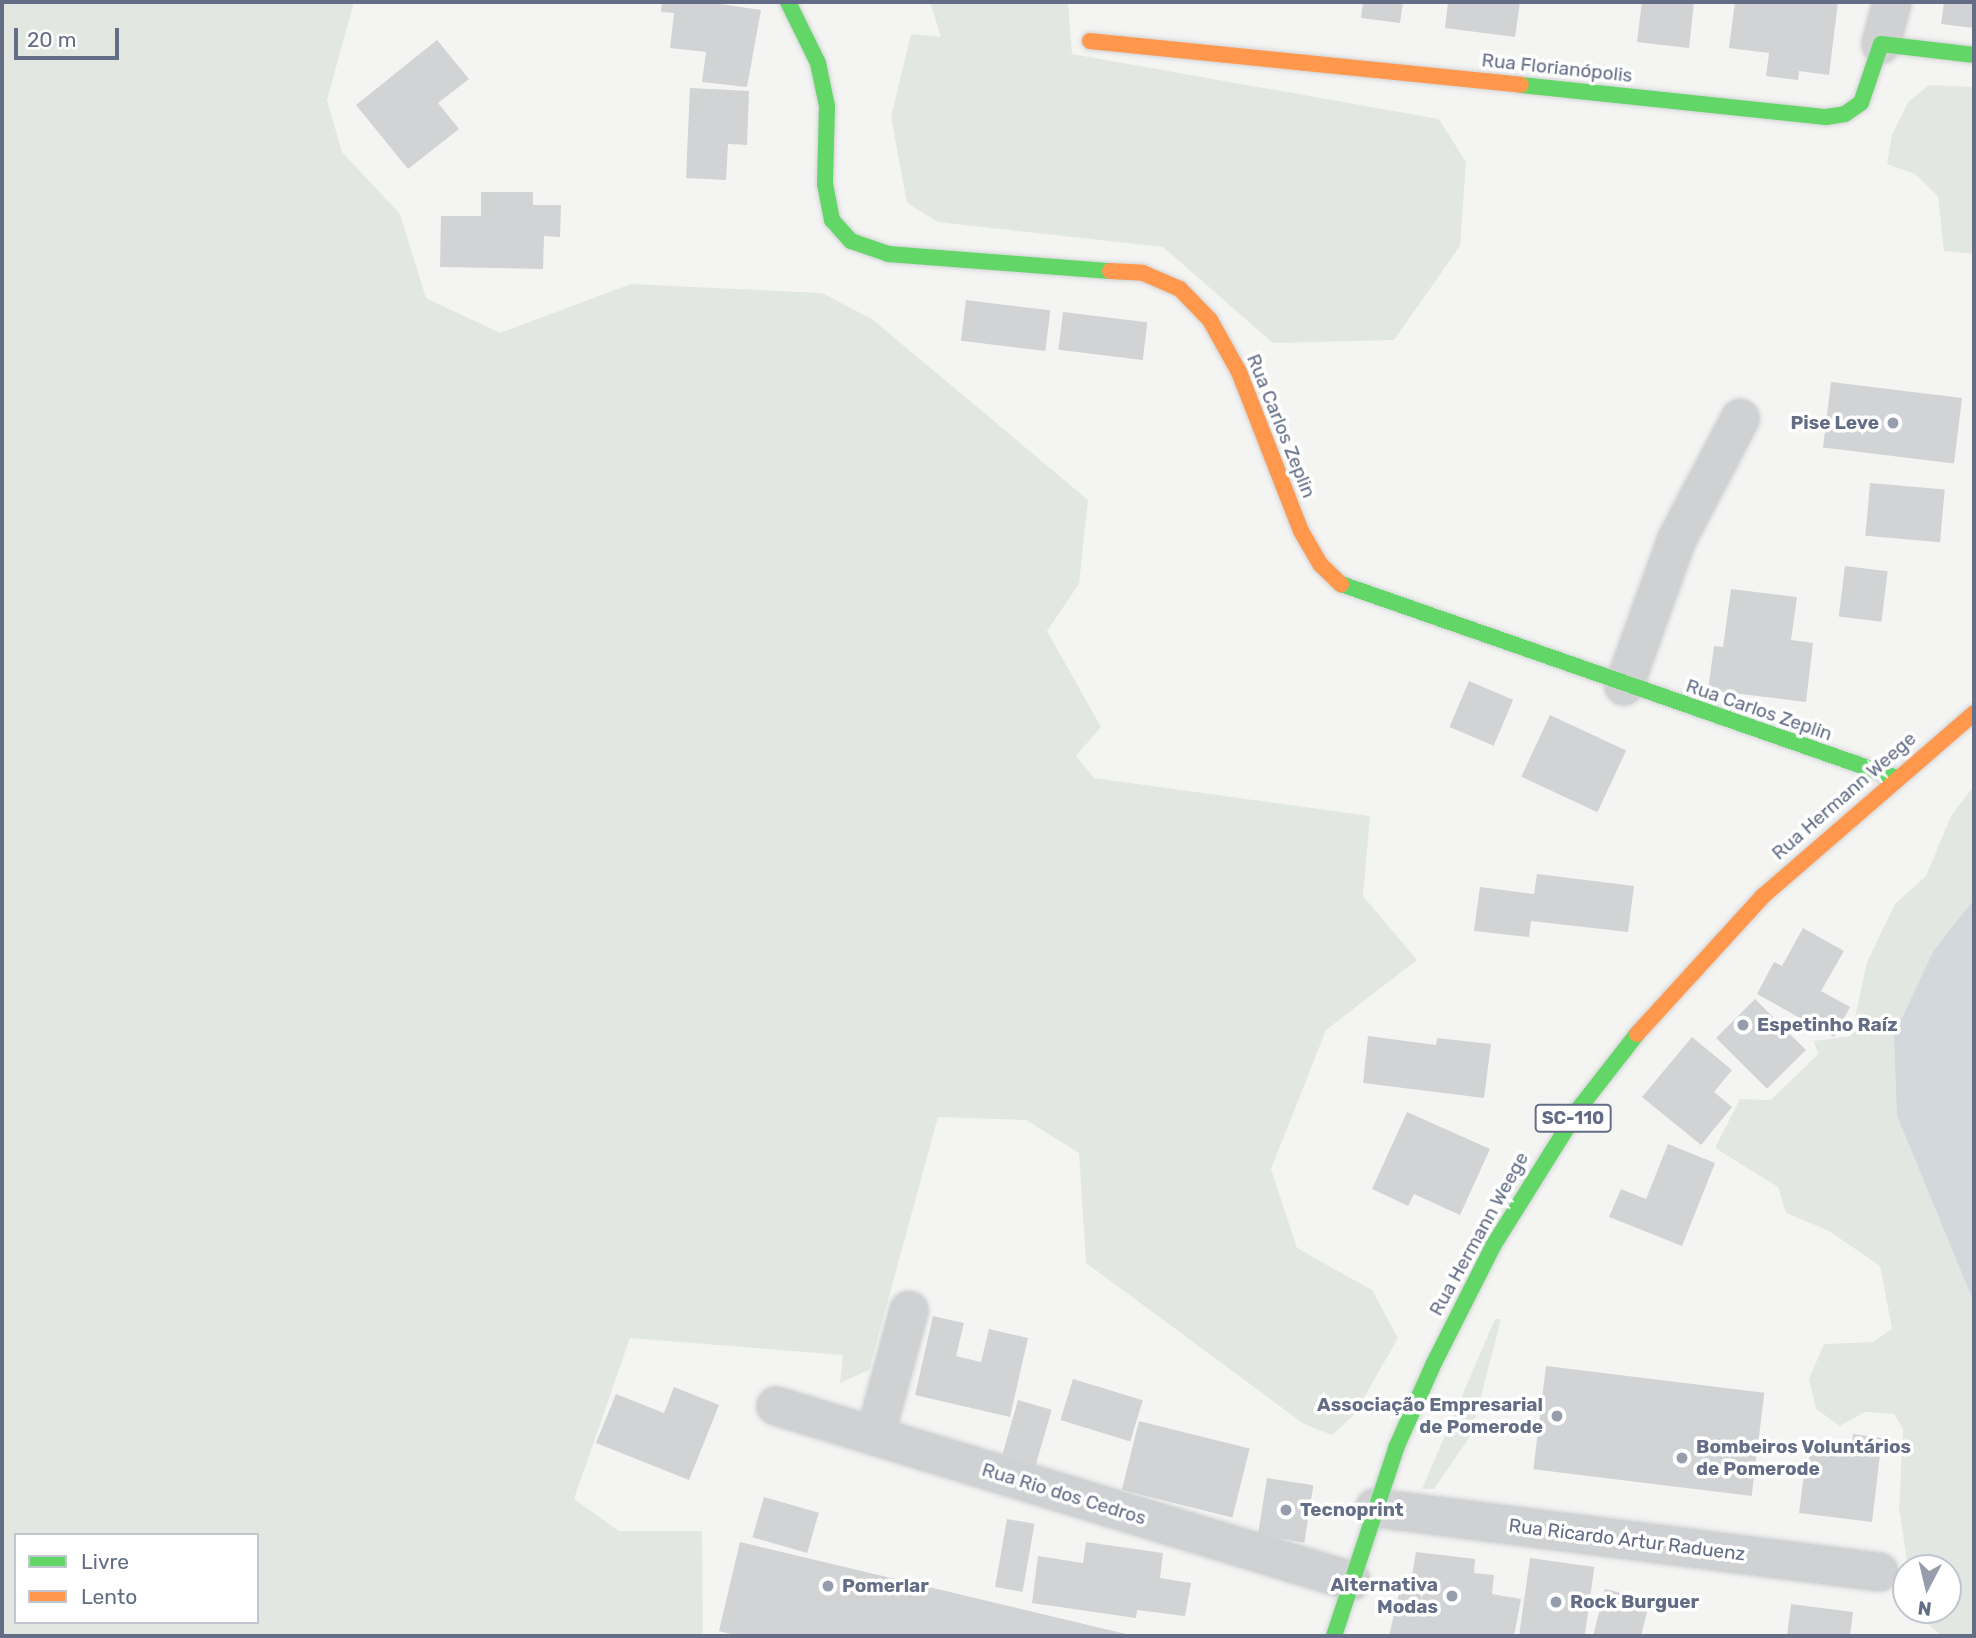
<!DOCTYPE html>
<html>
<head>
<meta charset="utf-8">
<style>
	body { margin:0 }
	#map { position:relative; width:1976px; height:1638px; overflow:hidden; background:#f4f5f3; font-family:Rubik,sans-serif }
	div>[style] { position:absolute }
	.green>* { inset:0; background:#e2e8e1 }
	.water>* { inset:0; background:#d3d8dd }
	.building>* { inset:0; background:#d2d3d4; transform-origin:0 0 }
	.roads { filter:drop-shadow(0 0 2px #d2d3d5) drop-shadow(0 0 2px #d2d3d5) }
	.street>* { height:38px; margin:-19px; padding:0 19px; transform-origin:19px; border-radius:19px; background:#d0d1d2 }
	.fast>* { height:16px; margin:-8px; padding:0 8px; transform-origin:8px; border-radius:8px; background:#63d668 }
	.slow>* { height:16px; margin:-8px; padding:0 8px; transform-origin:8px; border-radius:8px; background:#ff974d }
	.dots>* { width:19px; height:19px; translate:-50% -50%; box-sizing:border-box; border:4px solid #fff; border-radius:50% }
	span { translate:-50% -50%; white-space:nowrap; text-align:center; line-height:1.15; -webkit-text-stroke:7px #fff; paint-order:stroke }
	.shield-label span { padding:2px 5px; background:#fff; border:2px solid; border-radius:5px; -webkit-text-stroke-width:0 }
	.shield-label { font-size:18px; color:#636d86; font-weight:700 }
	.street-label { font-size:19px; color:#636d86 }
	.poi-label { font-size:19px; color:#636d86; font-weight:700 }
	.right { translate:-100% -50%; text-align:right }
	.left { translate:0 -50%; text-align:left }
	.frame { position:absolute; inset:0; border:4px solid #636d86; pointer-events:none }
	.legend { position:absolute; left:14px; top:1533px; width:245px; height:91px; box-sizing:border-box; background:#fff; border:2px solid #c1c5cf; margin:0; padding:9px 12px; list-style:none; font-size:21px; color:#636d86 }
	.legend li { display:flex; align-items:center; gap:14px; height:35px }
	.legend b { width:35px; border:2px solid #c1c5cf }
	.north { position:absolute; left:1892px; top:1554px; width:70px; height:70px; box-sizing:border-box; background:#fff; border:2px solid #c1c5cf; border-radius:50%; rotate:187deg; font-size:19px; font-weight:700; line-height:28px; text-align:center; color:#636d86 }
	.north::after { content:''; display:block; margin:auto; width:24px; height:32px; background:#969dac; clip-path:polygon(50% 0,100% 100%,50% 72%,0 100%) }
	.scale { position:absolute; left:14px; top:28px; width:105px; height:32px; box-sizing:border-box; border:4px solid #636d86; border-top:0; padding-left:9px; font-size:21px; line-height:24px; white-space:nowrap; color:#636d86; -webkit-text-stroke:5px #fff; paint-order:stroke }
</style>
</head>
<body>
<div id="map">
	<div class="green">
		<div style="clip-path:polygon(evenodd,2px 2px,354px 2px,327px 100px,342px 152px,400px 214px,426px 298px,500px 333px,631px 284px,822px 293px,872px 319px,1088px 500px,1079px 584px,1047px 631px,1101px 727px,1076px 756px,1094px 778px,1370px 816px,1363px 896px,1417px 960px,1326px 1030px,1271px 1169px,1297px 1248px,1372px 1290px,1398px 1338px,1354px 1415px,1332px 1435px,1304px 1424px,1086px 1263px,1079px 1153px,1026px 1120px,938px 1117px,869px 1370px,840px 1383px,843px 1355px,630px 1338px,574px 1499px,619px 1531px,702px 1531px,703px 1636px,2px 1636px,2px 2px,16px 1535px,257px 1535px,257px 1622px,16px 1622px,16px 1535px)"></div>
		<div style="clip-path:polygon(930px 2px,1068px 2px,1072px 54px,1439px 119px,1466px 162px,1460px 246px,1394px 340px,1273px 343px,1163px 247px,938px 222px,907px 203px,891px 117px,911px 34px,941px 37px)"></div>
		<div style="clip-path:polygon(1929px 85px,1974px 87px,1974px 254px,1944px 251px,1938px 196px,1915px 174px,1887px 164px,1892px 135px,1908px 102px)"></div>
		<div style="clip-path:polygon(1974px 786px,1974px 899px,1934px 950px,1897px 1116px,1974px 1303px,1974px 1636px,1942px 1636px,1911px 1610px,1948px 1610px,1948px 1568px,1908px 1568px,1899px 1508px,1903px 1429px,1894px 1414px,1865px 1412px,1840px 1426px,1816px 1409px,1809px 1379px,1824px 1344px,1873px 1342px,1892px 1329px,1880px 1266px,1829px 1231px,1786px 1213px,1778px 1187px,1715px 1148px,1740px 1099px,1771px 1100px,1818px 1054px,1814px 1041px,1851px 1036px,1867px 962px,1895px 904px,1926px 876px,1951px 816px)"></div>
		<div style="clip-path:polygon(1495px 1319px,1501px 1319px,1471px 1435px,1434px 1489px,1422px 1489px)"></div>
	</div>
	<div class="water">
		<div style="clip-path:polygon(1974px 899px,1974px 1303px,1897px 1116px,1894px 1035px,1934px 950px)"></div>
	</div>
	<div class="building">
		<div style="clip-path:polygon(662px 2px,706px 2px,761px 10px,747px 87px,702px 82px,706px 52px,670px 48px,674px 13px,661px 12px)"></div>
		<div style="clip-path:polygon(1363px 2px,1403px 2px,1400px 23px,1361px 18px)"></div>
		<div style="clip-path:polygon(1448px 2px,1520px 2px,1515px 37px,1445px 28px)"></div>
		<div style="clip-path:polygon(1642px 2px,1694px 2px,1689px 48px,1637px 42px)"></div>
		<div style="clip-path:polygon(1735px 2px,1838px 2px,1829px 75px,1799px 71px,1798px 80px,1766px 76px,1769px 53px,1729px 48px)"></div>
		<div style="clip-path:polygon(1944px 2px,1974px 2px,1974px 28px,1941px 24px)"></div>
		<div style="clip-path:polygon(437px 40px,469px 79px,438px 103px,459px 129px,408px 169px,356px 105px)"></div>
		<div style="clip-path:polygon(690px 88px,749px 91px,747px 145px,728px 144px,726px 180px,686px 178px)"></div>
		<div style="clip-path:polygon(481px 192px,533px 192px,533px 205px,561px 205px,560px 237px,544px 236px,543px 269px,440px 267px,441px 216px,481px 216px)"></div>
		<div style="left:966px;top:300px;width:85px;height:41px;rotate:7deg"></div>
		<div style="left:1063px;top:312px;width:85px;height:38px;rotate:7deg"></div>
		<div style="left:1831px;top:382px;width:132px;height:66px;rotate:7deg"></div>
		<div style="left:1870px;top:483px;width:75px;height:53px;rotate:5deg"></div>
		<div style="left:1845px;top:566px;width:43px;height:51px;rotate:7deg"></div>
		<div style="clip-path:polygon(1731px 589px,1797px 597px,1791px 640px,1813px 643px,1806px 702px,1708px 690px,1714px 646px,1723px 647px)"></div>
		<div style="left:1469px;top:681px;width:48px;height:50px;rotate:23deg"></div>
		<div style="left:1550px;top:715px;width:84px;height:68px;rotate:25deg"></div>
		<div style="clip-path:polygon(1537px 874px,1634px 886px,1628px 932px,1531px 921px,1529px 937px,1474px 931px,1480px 887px,1534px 894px)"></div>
		<div style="clip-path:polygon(1803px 928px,1844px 951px,1821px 991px,1850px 1007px,1834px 1037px,1757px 994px,1774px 962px,1782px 966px)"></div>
		<div style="left:1755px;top:999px;width:72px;height:55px;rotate:45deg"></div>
		<div style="clip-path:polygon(1368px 1036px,1436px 1045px,1437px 1038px,1491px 1044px,1484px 1098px,1363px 1083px)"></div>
		<div style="clip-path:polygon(1692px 1037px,1732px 1070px,1714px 1092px,1732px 1107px,1701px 1145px,1642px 1097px)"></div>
		<div style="clip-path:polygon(1407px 1112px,1490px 1149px,1460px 1215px,1414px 1194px,1408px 1206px,1372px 1189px)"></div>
		<div style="clip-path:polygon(1668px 1144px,1715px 1163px,1682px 1246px,1609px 1217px,1621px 1189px,1646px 1199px)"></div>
		<div style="clip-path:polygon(933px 1316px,964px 1323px,956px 1356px,981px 1362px,989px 1329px,1028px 1338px,1010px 1417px,915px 1395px)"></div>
		<div style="left:1546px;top:1366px;width:220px;height:104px;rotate:7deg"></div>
		<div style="left:1073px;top:1379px;width:73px;height:43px;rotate:17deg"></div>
		<div style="clip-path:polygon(674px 1387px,719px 1405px,689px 1480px,596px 1443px,616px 1394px,664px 1413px)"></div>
		<div style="left:1018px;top:1400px;width:35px;height:62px;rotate:16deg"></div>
		<div style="left:1139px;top:1421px;width:114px;height:71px;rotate:14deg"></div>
		<div style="clip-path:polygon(1853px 1434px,1882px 1438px,1872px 1522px,1799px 1513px,1807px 1450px,1850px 1456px)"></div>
		<div style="left:1267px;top:1478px;width:47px;height:58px;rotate:9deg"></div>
		<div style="left:764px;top:1497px;width:57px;height:42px;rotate:16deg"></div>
		<div style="left:1007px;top:1519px;width:28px;height:69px;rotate:10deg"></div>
		<div style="clip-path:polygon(740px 1542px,1130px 1635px,1130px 1636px,739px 1636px,719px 1631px)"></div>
		<div style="clip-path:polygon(1086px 1542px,1163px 1553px,1160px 1578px,1191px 1583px,1185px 1616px,1137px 1610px,1136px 1618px,1032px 1603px,1038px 1556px,1083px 1563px)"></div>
		<div style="clip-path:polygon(1416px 1552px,1475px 1559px,1474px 1573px,1494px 1575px,1492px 1594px,1521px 1599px,1514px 1636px,1389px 1636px,1402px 1580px,1411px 1581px)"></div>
		<div style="left:1530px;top:1558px;width:65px;height:79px;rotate:8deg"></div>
		<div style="clip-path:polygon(1605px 1589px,1650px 1600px,1641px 1636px,1593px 1636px)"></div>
		<div style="clip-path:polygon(1791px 1604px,1853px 1612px,1850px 1636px,1787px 1636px)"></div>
	</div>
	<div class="roads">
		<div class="street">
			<div style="left:1881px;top:44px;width:43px;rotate:-75.3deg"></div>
			<div style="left:1624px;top:686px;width:156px;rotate:-70.2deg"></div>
			<div style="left:1677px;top:539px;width:136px;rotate:-62.3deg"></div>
			<div style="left:776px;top:1406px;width:601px;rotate:16.93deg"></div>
			<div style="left:875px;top:1436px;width:130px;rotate:-74.8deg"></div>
			<div style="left:1375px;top:1508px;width:508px;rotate:7.24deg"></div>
		</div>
		<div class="fast">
			<div style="left:788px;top:2px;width:68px;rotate:63.8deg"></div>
			<div style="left:818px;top:63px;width:44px;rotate:78.2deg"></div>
			<div style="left:827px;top:106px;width:78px;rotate:91.5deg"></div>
			<div style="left:825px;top:184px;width:37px;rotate:79deg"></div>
			<div style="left:832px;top:220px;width:28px;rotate:48deg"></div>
			<div style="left:851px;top:241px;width:39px;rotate:19deg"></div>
			<div style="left:888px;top:254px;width:223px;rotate:4.4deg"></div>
			<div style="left:1521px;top:85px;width:307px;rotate:6deg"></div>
			<div style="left:1826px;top:117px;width:19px;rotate:-9deg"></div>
			<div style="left:1845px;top:114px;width:19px;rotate:-35deg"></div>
			<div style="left:1861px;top:103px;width:62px;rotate:-71.3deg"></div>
			<div style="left:1881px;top:44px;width:94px;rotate:6.7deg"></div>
			<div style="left:1341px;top:584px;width:586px;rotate:19.24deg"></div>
			<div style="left:1334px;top:1636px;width:198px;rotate:-71.7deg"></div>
			<div style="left:1396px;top:1448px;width:93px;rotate:-65.9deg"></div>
			<div style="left:1434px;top:1363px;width:131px;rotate:-63.2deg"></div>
			<div style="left:1493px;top:1246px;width:164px;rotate:-58deg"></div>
			<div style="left:1580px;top:1107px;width:93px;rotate:-52deg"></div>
		</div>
		<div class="slow">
			<div style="left:1090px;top:41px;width:433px;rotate:5.8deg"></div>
			<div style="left:1110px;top:271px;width:33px;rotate:3deg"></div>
			<div style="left:1143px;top:273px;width:40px;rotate:23.4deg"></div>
			<div style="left:1180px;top:289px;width:43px;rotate:45.9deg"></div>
			<div style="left:1210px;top:320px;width:60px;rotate:60.9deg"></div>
			<div style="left:1239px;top:372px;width:171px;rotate:68.7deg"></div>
			<div style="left:1301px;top:531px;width:39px;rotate:60deg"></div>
			<div style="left:1321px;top:565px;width:28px;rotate:44deg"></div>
			<div style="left:1637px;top:1034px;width:187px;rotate:-47.6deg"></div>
			<div style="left:1763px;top:896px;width:279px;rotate:-40.9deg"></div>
		</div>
	</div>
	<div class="dots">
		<div style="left:1893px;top:423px;background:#969dac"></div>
		<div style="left:1743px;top:1025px;background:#969dac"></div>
		<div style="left:1557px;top:1416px;background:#969dac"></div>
		<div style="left:1682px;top:1458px;background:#969dac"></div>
		<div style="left:1286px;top:1510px;background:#969dac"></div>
		<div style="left:828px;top:1586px;background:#969dac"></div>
		<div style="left:1452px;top:1596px;background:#969dac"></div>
		<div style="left:1556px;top:1602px;background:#969dac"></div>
	</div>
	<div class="shield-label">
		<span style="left:1573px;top:1118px">SC-110</span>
	</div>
	<div class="street-label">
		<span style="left:1557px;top:68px;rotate:6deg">Rua Florianópolis</span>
		<span style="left:1281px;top:426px;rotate:68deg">Rua Carlos Zeplin</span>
		<span style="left:1759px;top:710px;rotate:19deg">Rua Carlos Zeplin</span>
		<span style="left:1844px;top:796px;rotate:-41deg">Rua Hermann Weege</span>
		<span style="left:1479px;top:1234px;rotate:-61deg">Rua Hermann Weege</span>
		<span style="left:1064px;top:1494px;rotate:17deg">Rua Rio dos Cedros</span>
		<span style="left:1627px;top:1540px;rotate:7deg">Rua Ricardo Artur Raduenz</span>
	</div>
	<div class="poi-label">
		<span class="right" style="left:1879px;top:423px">Pise Leve</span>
		<span class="left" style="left:1757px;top:1025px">Espetinho Raíz</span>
		<span class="right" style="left:1543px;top:1416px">Associação Empresarial<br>de Pomerode</span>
		<span class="left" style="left:1696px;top:1458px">Bombeiros Voluntários<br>de Pomerode</span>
		<span class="left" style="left:1300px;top:1510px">Tecnoprint</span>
		<span class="right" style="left:1438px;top:1596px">Alternativa<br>Modas</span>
		<span class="left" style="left:842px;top:1586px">Pomerlar</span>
		<span class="left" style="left:1570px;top:1602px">Rock Burguer</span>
	</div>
	<div class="frame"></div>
	<ul class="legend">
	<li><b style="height:9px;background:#63d668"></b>Livre</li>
	<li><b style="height:9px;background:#ff974d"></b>Lento</li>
	</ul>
	<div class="north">N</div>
	<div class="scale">20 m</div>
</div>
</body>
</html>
